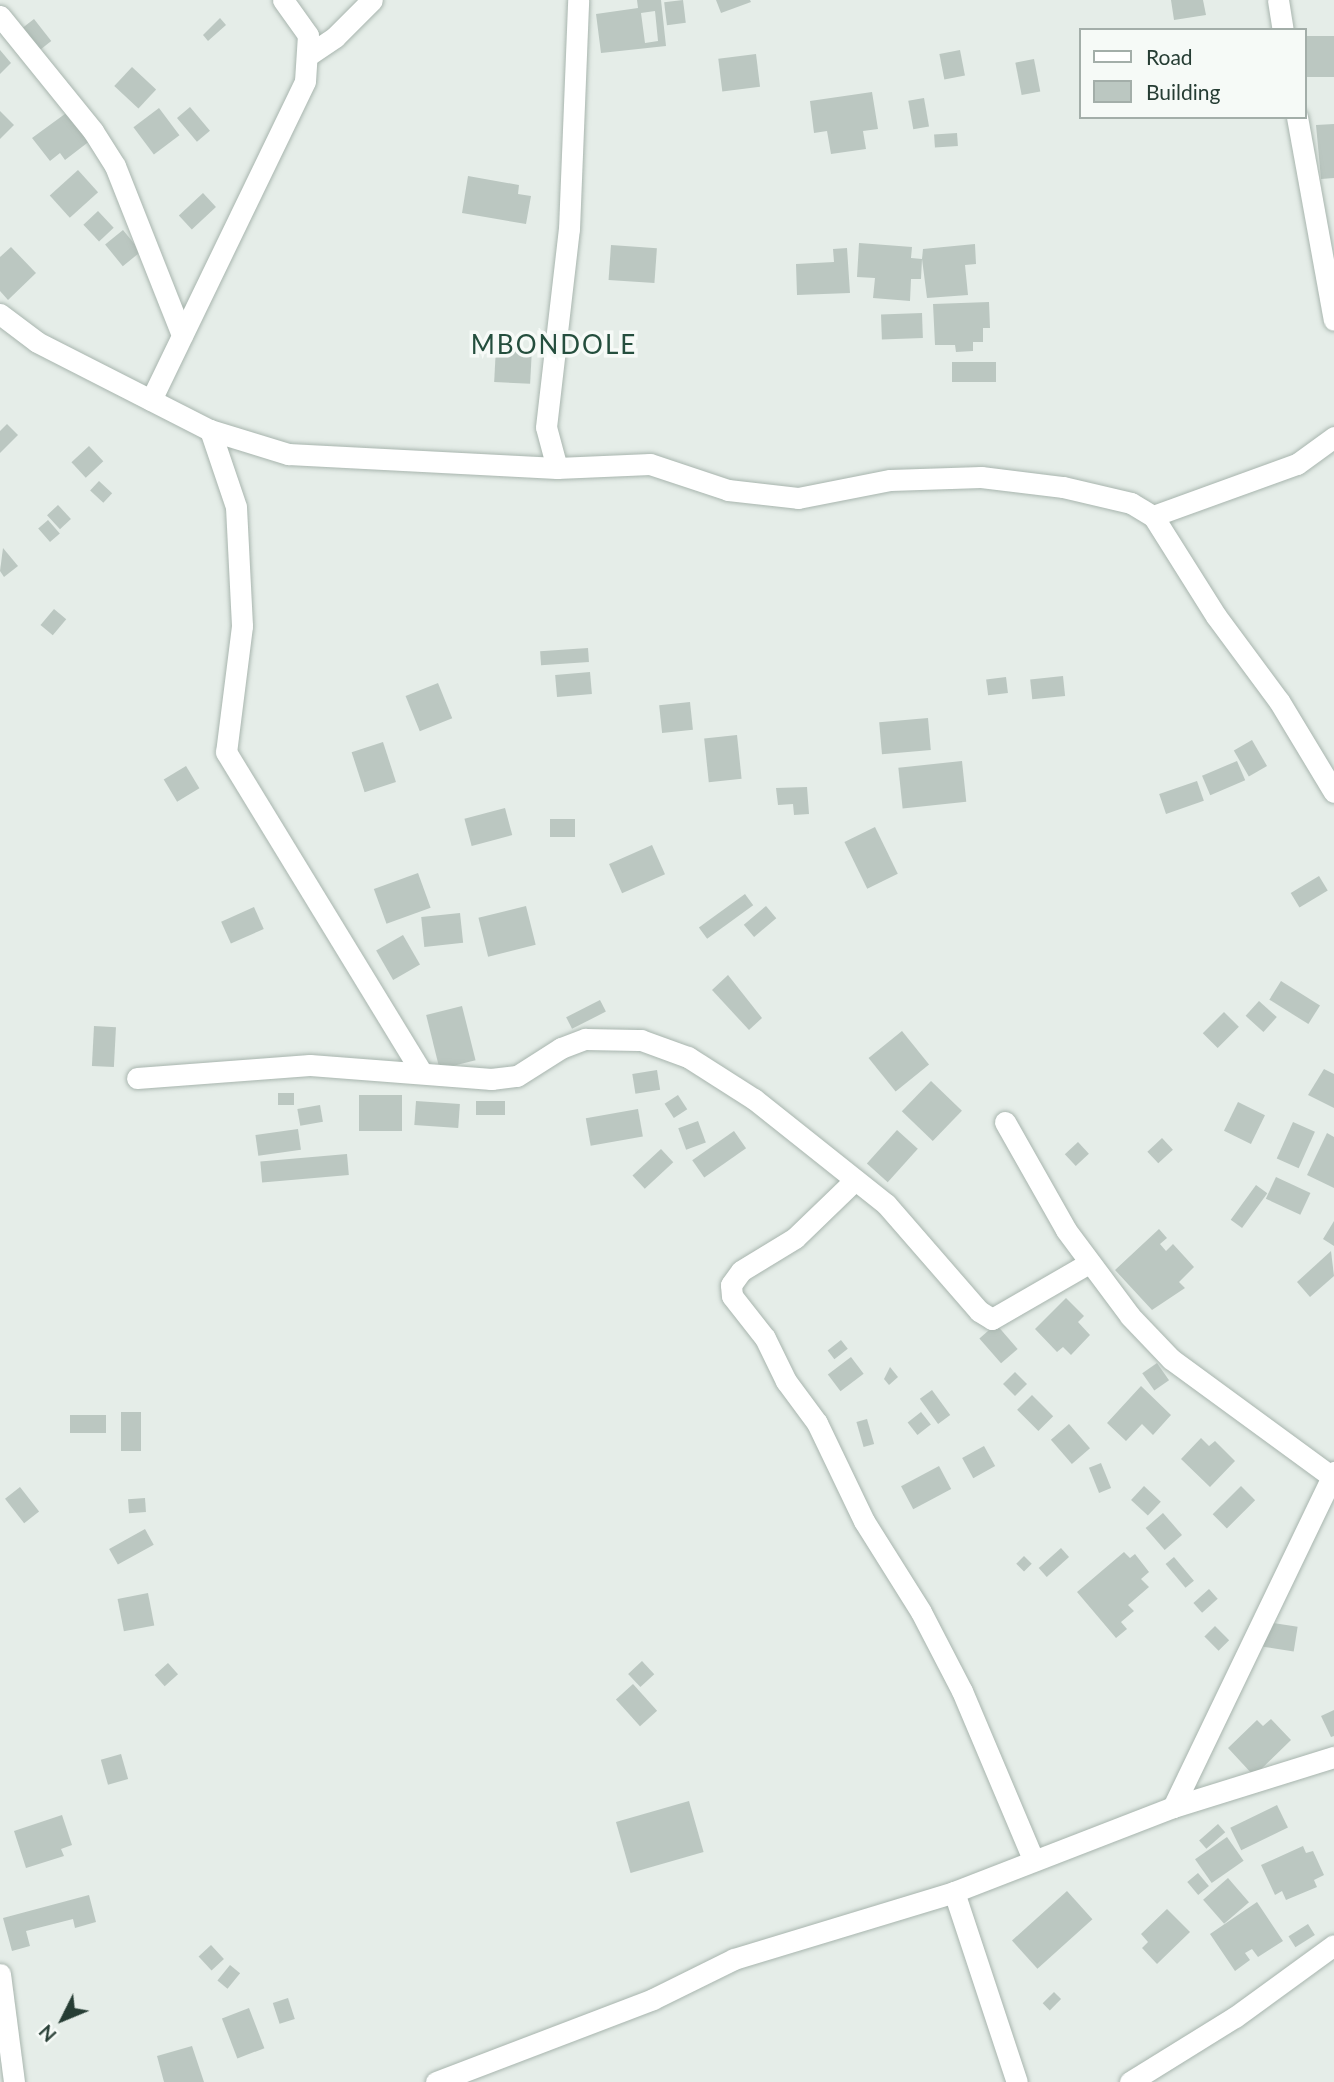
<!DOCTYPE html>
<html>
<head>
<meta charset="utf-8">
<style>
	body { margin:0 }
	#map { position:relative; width:1334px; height:2082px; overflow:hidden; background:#e5ede8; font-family:Lato,sans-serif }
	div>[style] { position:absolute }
	.building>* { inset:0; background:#bbc7c1; transform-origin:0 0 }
	.roads { filter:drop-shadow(0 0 2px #a8b5ae) drop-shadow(0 0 2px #a8b5ae) }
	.minor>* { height:21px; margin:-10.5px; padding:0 10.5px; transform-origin:10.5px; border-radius:10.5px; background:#fff }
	span { translate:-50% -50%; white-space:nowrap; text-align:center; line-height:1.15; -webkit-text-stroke:7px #f6faf7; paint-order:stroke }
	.quarter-label { font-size:26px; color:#244e3d; letter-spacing:2px }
	.legend { position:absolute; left:1079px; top:28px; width:228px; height:91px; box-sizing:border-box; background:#f6faf7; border:2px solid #a3aea9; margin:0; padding:9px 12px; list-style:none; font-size:21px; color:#263d34 }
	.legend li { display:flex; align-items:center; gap:14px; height:35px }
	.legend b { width:35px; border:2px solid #a3aea9 }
	.north { position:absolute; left:28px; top:1984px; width:70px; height:70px; -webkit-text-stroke:5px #f6faf7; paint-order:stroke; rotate:227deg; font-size:19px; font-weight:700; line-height:28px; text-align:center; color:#263d34 }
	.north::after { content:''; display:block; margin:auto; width:24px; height:32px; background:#263d34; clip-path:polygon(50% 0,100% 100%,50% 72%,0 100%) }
</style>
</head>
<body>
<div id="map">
	<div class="building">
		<div style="clip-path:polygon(evenodd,637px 0,661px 0,666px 46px,601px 53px,596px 14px,638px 8px,637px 0,655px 11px,658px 41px,645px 43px,641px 13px,655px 11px)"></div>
		<div style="left:683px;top:0;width:23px;height:19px;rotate:83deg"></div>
		<div style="clip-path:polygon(716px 0,750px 0,751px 2px,721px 13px)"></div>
		<div style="clip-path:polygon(1171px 0,1203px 0,1206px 15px,1174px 20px)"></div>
		<div style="clip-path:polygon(220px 18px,226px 25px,208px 41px,203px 35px)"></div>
		<div style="left:34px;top:19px;width:28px;height:18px;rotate:52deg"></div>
		<div style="left:1334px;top:36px;width:41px;height:30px;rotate:90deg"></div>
		<div style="clip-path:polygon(0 50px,11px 63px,0 74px)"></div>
		<div style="left:960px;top:50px;width:26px;height:21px;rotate:79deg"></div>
		<div style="left:756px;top:54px;width:33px;height:38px;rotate:83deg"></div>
		<div style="left:1034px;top:59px;width:33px;height:19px;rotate:79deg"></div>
		<div style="left:132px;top:67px;width:33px;height:26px;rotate:43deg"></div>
		<div style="clip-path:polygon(872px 92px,878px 129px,863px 131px,866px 149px,831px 154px,827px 131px,814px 133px,810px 101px)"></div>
		<div style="left:924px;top:98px;width:29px;height:16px;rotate:80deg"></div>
		<div style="left:190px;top:107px;width:31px;height:17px;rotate:50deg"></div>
		<div style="left:159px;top:108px;width:34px;height:32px;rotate:53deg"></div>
		<div style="clip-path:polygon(0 111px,14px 125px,0 139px)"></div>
		<div style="clip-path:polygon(69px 111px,91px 140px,65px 160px,60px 153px,50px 161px,32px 138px)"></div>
		<div style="clip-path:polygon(1334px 124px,1334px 178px,1321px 179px,1316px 125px)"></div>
		<div style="left:957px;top:133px;width:13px;height:23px;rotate:86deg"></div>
		<div style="left:78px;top:170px;width:30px;height:38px;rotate:48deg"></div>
		<div style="clip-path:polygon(468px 176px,519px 185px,518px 194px,531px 196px,526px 224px,462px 213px)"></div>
		<div style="left:203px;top:193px;width:19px;height:33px;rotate:47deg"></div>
		<div style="left:98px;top:211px;width:23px;height:20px;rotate:47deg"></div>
		<div style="left:123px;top:230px;width:28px;height:23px;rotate:51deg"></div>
		<div style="clip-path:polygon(859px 243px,912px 247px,911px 258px,922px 259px,923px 249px,975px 244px,976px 264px,965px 265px,968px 295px,927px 298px,922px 259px,921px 279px,911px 279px,910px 301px,873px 298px,875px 278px,857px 277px)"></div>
		<div style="left:611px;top:245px;width:46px;height:35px;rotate:4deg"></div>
		<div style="clip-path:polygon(11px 247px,36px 273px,8px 300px,0 291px,0 257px)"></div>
		<div style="clip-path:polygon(847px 248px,850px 293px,797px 295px,796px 264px,834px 262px,833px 249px)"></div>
		<div style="clip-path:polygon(989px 302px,990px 328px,983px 328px,983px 342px,973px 342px,973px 351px,956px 352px,955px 345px,935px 345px,933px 304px)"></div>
		<div style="left:922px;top:313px;width:25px;height:41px;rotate:88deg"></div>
		<div style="left:496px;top:347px;width:36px;height:35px;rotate:3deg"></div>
		<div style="left:952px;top:362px;width:44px;height:20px"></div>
		<div style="clip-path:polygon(7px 424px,18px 435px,0 453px,0 431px)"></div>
		<div style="left:89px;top:446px;width:21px;height:24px;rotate:47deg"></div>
		<div style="left:99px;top:481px;width:18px;height:13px;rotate:43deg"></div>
		<div style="left:58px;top:505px;width:19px;height:15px;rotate:47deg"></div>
		<div style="left:48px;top:520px;width:18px;height:13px;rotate:49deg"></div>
		<div style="clip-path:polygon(3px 548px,18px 566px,4px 577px,0 571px)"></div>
		<div style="left:54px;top:609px;width:16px;height:21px;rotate:40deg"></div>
		<div style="left:588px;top:648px;width:14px;height:48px;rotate:86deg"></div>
		<div style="left:590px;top:672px;width:22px;height:35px;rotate:85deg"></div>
		<div style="left:1063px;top:676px;width:20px;height:33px;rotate:84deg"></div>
		<div style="left:1006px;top:677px;width:16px;height:20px;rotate:83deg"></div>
		<div style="left:438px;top:683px;width:38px;height:35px;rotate:68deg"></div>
		<div style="left:690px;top:702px;width:28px;height:31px;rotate:84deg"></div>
		<div style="left:928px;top:718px;width:32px;height:49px;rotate:85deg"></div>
		<div style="left:737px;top:735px;width:44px;height:33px;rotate:84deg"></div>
		<div style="left:1252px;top:740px;width:30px;height:21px;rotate:60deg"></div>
		<div style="left:383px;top:742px;width:42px;height:33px;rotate:72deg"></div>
		<div style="left:962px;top:761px;width:41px;height:64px;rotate:84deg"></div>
		<div style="left:1237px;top:761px;width:21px;height:38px;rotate:67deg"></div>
		<div style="left:186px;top:766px;width:26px;height:26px;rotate:59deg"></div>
		<div style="left:1197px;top:781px;width:21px;height:40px;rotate:71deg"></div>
		<div style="clip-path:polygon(807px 787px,809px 814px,794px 815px,793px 804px,778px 805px,776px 788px)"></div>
		<div style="left:505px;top:808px;width:28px;height:42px;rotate:75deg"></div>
		<div style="left:550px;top:819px;width:25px;height:18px"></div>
		<div style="left:875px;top:827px;width:52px;height:34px;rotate:64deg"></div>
		<div style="left:652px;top:845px;width:32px;height:47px;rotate:66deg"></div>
		<div style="left:418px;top:873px;width:37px;height:47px;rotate:70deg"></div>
		<div style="left:1319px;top:876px;width:17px;height:33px;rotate:59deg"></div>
		<div style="left:745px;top:894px;width:14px;height:57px;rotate:54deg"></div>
		<div style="left:526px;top:906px;width:40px;height:49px;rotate:76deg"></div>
		<div style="left:766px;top:906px;width:16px;height:29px;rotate:50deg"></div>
		<div style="left:254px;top:907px;width:24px;height:36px;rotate:66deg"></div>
		<div style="left:460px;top:913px;width:30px;height:39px;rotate:84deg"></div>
		<div style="left:403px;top:935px;width:34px;height:31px;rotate:60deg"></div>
		<div style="clip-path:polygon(728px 975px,762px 1018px,749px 1030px,712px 990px)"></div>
		<div style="left:1281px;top:981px;width:46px;height:22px;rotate:32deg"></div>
		<div style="left:600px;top:1000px;width:13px;height:38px;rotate:63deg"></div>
		<div style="left:1259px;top:1001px;width:24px;height:20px;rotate:42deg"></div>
		<div style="left:462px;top:1006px;width:56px;height:37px;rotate:76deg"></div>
		<div style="left:1224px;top:1012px;width:21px;height:30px;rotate:45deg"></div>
		<div style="left:94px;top:1026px;width:22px;height:40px;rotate:3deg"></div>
		<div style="left:902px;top:1031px;width:43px;height:43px;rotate:51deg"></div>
		<div style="clip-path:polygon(1324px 1069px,1334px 1074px,1334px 1108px,1308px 1095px)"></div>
		<div style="left:657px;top:1070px;width:20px;height:25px;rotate:81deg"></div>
		<div style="left:931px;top:1081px;width:43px;height:42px;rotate:44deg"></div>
		<div style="left:278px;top:1093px;width:16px;height:12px"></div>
		<div style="left:402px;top:1095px;width:36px;height:43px;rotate:90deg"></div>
		<div style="left:678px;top:1095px;width:17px;height:16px;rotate:57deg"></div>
		<div style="left:416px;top:1101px;width:44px;height:24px;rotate:4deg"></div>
		<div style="left:476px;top:1101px;width:29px;height:14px"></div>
		<div style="left:1238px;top:1102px;width:30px;height:32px;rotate:26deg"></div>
		<div style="left:320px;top:1105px;width:17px;height:23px;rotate:80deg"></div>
		<div style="left:638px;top:1109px;width:28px;height:53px;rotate:80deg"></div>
		<div style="left:698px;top:1121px;width:23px;height:21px;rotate:70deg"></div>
		<div style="left:1293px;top:1122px;width:24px;height:40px;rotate:24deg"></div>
		<div style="left:298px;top:1129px;width:21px;height:43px;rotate:82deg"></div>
		<div style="left:897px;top:1130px;width:28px;height:45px;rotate:42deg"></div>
		<div style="left:734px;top:1131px;width:21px;height:51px;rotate:55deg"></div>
		<div style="clip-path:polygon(1327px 1133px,1334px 1137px,1334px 1188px,1307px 1175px)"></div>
		<div style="left:1162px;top:1138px;width:16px;height:20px;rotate:47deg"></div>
		<div style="left:1078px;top:1142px;width:16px;height:18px;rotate:47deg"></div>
		<div style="left:661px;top:1149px;width:18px;height:39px;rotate:47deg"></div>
		<div style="left:347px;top:1154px;width:21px;height:87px;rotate:85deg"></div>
		<div style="left:1276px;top:1177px;width:38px;height:24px;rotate:25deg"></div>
		<div style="left:1256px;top:1185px;width:14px;height:43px;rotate:36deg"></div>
		<div style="clip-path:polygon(1334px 1221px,1334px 1246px,1323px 1239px)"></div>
		<div style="clip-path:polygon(1159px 1229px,1167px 1238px,1160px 1244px,1166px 1251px,1173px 1244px,1194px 1267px,1179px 1282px,1185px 1288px,1152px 1310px,1115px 1270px)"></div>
		<div style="clip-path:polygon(1331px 1251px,1334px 1276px,1310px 1297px,1297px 1282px)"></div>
		<div style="clip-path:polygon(1066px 1298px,1084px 1316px,1078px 1322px,1090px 1335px,1071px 1355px,1063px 1347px,1057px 1352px,1035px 1329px)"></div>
		<div style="left:996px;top:1324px;width:33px;height:22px;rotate:49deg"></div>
		<div style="left:841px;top:1340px;width:11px;height:17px;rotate:52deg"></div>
		<div style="left:851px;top:1357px;width:21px;height:29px;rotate:53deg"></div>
		<div style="left:1157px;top:1363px;width:21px;height:18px;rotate:55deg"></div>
		<div style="clip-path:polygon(890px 1367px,898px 1377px,889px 1385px,884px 1379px)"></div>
		<div style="left:1015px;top:1372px;width:17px;height:17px;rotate:45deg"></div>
		<div style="clip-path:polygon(1141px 1386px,1171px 1415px,1153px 1435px,1142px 1424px,1126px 1441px,1107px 1423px)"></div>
		<div style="left:932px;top:1390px;width:31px;height:15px;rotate:54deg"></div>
		<div style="left:1032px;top:1395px;width:30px;height:21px;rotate:45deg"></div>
		<div style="left:121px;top:1412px;width:20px;height:39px"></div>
		<div style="left:921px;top:1412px;width:16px;height:17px;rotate:52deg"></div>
		<div style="left:70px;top:1415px;width:36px;height:18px"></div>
		<div style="left:867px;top:1419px;width:26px;height:11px;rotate:74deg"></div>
		<div style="left:1069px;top:1424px;width:32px;height:24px;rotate:49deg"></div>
		<div style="clip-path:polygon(1201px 1438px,1209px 1446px,1215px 1441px,1235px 1461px,1210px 1487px,1181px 1459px)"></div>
		<div style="left:984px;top:1446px;width:23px;height:25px;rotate:61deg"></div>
		<div style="left:1101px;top:1463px;width:27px;height:13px;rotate:68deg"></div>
		<div style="left:939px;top:1466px;width:26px;height:43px;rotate:62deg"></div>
		<div style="left:1144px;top:1486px;width:23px;height:19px;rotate:43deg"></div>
		<div style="left:1241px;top:1486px;width:20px;height:40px;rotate:45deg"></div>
		<div style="left:20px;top:1487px;width:31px;height:19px;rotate:52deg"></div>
		<div style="left:145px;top:1498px;width:14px;height:17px;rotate:86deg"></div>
		<div style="left:1163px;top:1513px;width:29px;height:23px;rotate:49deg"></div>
		<div style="left:145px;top:1529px;width:18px;height:41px;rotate:61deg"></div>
		<div style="left:1061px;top:1548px;width:12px;height:30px;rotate:48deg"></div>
		<div style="clip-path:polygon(1124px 1552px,1130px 1558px,1135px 1554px,1149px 1572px,1141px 1579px,1149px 1587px,1128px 1605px,1134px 1611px,1121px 1622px,1127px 1629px,1116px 1638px,1077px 1592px)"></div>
		<div style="left:1024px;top:1556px;width:11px;height:11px;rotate:45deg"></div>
		<div style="left:1174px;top:1557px;width:31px;height:11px;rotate:50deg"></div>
		<div style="left:1209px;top:1589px;width:13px;height:21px;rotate:48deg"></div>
		<div style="left:148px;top:1593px;width:33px;height:31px;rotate:79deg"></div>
		<div style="left:1267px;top:1622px;width:31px;height:25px;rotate:9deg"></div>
		<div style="left:1215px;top:1626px;width:20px;height:15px;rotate:45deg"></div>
		<div style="left:642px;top:1661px;width:18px;height:19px;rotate:47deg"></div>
		<div style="left:168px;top:1663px;width:15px;height:18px;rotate:48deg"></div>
		<div style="left:633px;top:1684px;width:36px;height:23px;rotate:48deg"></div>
		<div style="clip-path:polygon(1334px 1710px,1334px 1736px,1331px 1737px,1321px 1716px)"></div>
		<div style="clip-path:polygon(1271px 1719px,1291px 1740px,1254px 1776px,1228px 1748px,1257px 1720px,1263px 1726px)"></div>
		<div style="left:121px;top:1754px;width:26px;height:21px;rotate:74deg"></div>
		<div style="left:689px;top:1801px;width:53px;height:76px;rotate:74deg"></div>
		<div style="left:1277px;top:1805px;width:25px;height:52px;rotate:64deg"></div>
		<div style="clip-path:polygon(62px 1815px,72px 1845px,61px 1849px,64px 1856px,26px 1868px,14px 1831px)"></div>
		<div style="left:1218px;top:1824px;width:11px;height:25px;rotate:49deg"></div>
		<div style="left:1227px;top:1837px;width:29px;height:39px;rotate:55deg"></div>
		<div style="clip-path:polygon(1303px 1846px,1306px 1853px,1313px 1851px,1324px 1875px,1314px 1880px,1317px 1887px,1286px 1900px,1282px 1891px,1275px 1895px,1261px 1865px)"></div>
		<div style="left:1198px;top:1873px;width:17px;height:14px;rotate:50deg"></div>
		<div style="left:1228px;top:1878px;width:32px;height:33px;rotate:49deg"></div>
		<div style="left:1067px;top:1891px;width:38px;height:74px;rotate:48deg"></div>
		<div style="clip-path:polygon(89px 1895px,96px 1922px,75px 1928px,73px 1919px,26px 1931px,30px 1946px,12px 1951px,3px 1918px)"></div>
		<div style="clip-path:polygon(1257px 1902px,1283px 1941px,1258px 1957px,1252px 1949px,1245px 1953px,1250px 1960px,1235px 1971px,1210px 1934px)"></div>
		<div style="clip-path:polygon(1167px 1909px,1190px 1932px,1157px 1964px,1142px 1948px,1148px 1942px,1141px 1934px)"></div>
		<div style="left:1308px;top:1924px;width:13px;height:23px;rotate:58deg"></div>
		<div style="left:211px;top:1945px;width:19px;height:17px;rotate:47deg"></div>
		<div style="left:230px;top:1965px;width:13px;height:20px;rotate:39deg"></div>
		<div style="left:1054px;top:1992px;width:10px;height:16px;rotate:45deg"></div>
		<div style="left:288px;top:1998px;width:22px;height:16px;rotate:72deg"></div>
		<div style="left:249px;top:2008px;width:43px;height:29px;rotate:69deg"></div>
		<div style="clip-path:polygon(192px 2046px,204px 2082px,164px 2082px,157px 2056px)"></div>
	</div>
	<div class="roads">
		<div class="minor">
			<div style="left:1278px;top:0;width:30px;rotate:81deg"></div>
			<div style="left:0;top:16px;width:148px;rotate:51deg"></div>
			<div style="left:93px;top:131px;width:41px;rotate:57.8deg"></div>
			<div style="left:115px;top:166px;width:182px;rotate:68.4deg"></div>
			<div style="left:310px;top:54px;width:30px;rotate:-34deg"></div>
			<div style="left:335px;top:37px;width:52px;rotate:-45deg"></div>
			<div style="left:1297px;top:117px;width:206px;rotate:79.7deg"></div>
			<div style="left:0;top:314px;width:46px;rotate:37.1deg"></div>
			<div style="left:37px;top:342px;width:194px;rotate:27deg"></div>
			<div style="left:210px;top:430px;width:82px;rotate:17.1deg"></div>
			<div style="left:288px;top:454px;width:269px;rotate:3deg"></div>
			<div style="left:557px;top:468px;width:93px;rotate:-2.5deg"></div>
			<div style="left:650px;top:464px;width:82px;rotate:18.4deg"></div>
			<div style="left:728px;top:490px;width:70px;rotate:6.5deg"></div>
			<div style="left:798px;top:498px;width:94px;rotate:-11.1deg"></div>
			<div style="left:890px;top:480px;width:91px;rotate:-1.9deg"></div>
			<div style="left:981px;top:477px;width:83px;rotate:7deg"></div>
			<div style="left:1063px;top:487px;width:70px;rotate:13.2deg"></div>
			<div style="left:1131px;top:503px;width:26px;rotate:31deg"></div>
			<div style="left:1153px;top:516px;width:118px;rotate:57.8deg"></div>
			<div style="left:1216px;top:616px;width:106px;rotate:53.5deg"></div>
			<div style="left:1279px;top:701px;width:106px;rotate:58.9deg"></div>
			<div style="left:151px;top:400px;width:354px;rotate:-64.2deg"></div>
			<div style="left:305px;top:81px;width:46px;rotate:-86.3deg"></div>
			<div style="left:308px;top:35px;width:43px;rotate:-125.5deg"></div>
			<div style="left:210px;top:430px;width:81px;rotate:71.3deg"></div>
			<div style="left:236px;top:507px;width:119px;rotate:87.1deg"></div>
			<div style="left:242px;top:626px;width:127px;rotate:97.2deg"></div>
			<div style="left:226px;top:752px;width:375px;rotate:58.6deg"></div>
			<div style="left:557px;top:468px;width:42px;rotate:-105deg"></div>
			<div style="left:546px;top:427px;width:199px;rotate:-83.4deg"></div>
			<div style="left:569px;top:229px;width:229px;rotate:-87.7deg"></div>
			<div style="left:1153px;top:516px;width:153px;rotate:-19.9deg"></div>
			<div style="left:1297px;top:464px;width:46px;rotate:-36.1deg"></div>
			<div style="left:137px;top:1078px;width:173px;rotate:-4.3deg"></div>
			<div style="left:310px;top:1065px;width:182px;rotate:4.4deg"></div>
			<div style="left:491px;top:1079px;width:26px;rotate:-7deg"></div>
			<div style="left:517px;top:1076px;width:52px;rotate:-32.5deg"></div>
			<div style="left:561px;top:1048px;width:26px;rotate:-21deg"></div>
			<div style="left:585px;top:1039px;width:56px;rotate:1deg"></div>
			<div style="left:641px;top:1040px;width:50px;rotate:19.9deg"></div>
			<div style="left:688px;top:1057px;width:78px;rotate:32.5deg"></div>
			<div style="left:754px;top:1099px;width:169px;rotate:38.5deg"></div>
			<div style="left:886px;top:1204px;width:142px;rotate:49deg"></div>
			<div style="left:979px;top:1311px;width:15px;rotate:32deg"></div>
			<div style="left:992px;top:1319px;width:112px;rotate:-30deg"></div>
			<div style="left:1005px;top:1122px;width:124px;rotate:60.5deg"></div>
			<div style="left:1066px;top:1230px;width:107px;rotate:53.3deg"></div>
			<div style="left:1130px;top:1316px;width:59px;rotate:46.4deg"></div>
			<div style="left:1171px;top:1359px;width:200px;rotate:36.2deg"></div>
			<div style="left:855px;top:1180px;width:83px;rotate:136deg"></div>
			<div style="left:795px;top:1238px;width:63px;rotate:148.6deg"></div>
			<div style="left:741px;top:1271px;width:17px;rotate:126deg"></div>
			<div style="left:731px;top:1285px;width:11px;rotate:85deg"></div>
			<div style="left:732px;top:1296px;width:53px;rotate:51.8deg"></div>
			<div style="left:765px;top:1338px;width:48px;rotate:64deg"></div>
			<div style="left:786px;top:1381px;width:52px;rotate:53.6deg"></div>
			<div style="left:817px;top:1423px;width:109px;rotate:64.4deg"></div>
			<div style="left:864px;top:1521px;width:107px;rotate:57.9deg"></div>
			<div style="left:921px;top:1612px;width:89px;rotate:62.6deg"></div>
			<div style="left:962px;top:1691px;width:182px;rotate:67.1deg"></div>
			<div style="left:1173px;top:1807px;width:372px;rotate:-64.3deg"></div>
			<div style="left:954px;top:1892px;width:200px;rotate:71.7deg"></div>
			<div style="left:0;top:1974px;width:109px;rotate:82.6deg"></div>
			<div style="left:436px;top:2082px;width:232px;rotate:-20.9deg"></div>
			<div style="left:653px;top:1999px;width:90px;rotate:-26.3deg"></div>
			<div style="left:734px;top:1959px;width:230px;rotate:-16.9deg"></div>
			<div style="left:954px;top:1892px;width:235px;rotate:-21.2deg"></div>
			<div style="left:1173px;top:1807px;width:169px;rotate:-17.3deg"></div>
			<div style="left:1130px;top:2082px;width:123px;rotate:-31.8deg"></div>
			<div style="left:1235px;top:2017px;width:122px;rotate:-36deg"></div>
		</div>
	</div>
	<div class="quarter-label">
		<span style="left:554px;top:345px">MBONDOLE</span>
	</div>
	<ul class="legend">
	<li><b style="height:9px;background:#fff"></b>Road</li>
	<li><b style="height:19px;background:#bbc7c1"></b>Building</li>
	</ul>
	<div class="north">N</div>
</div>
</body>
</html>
